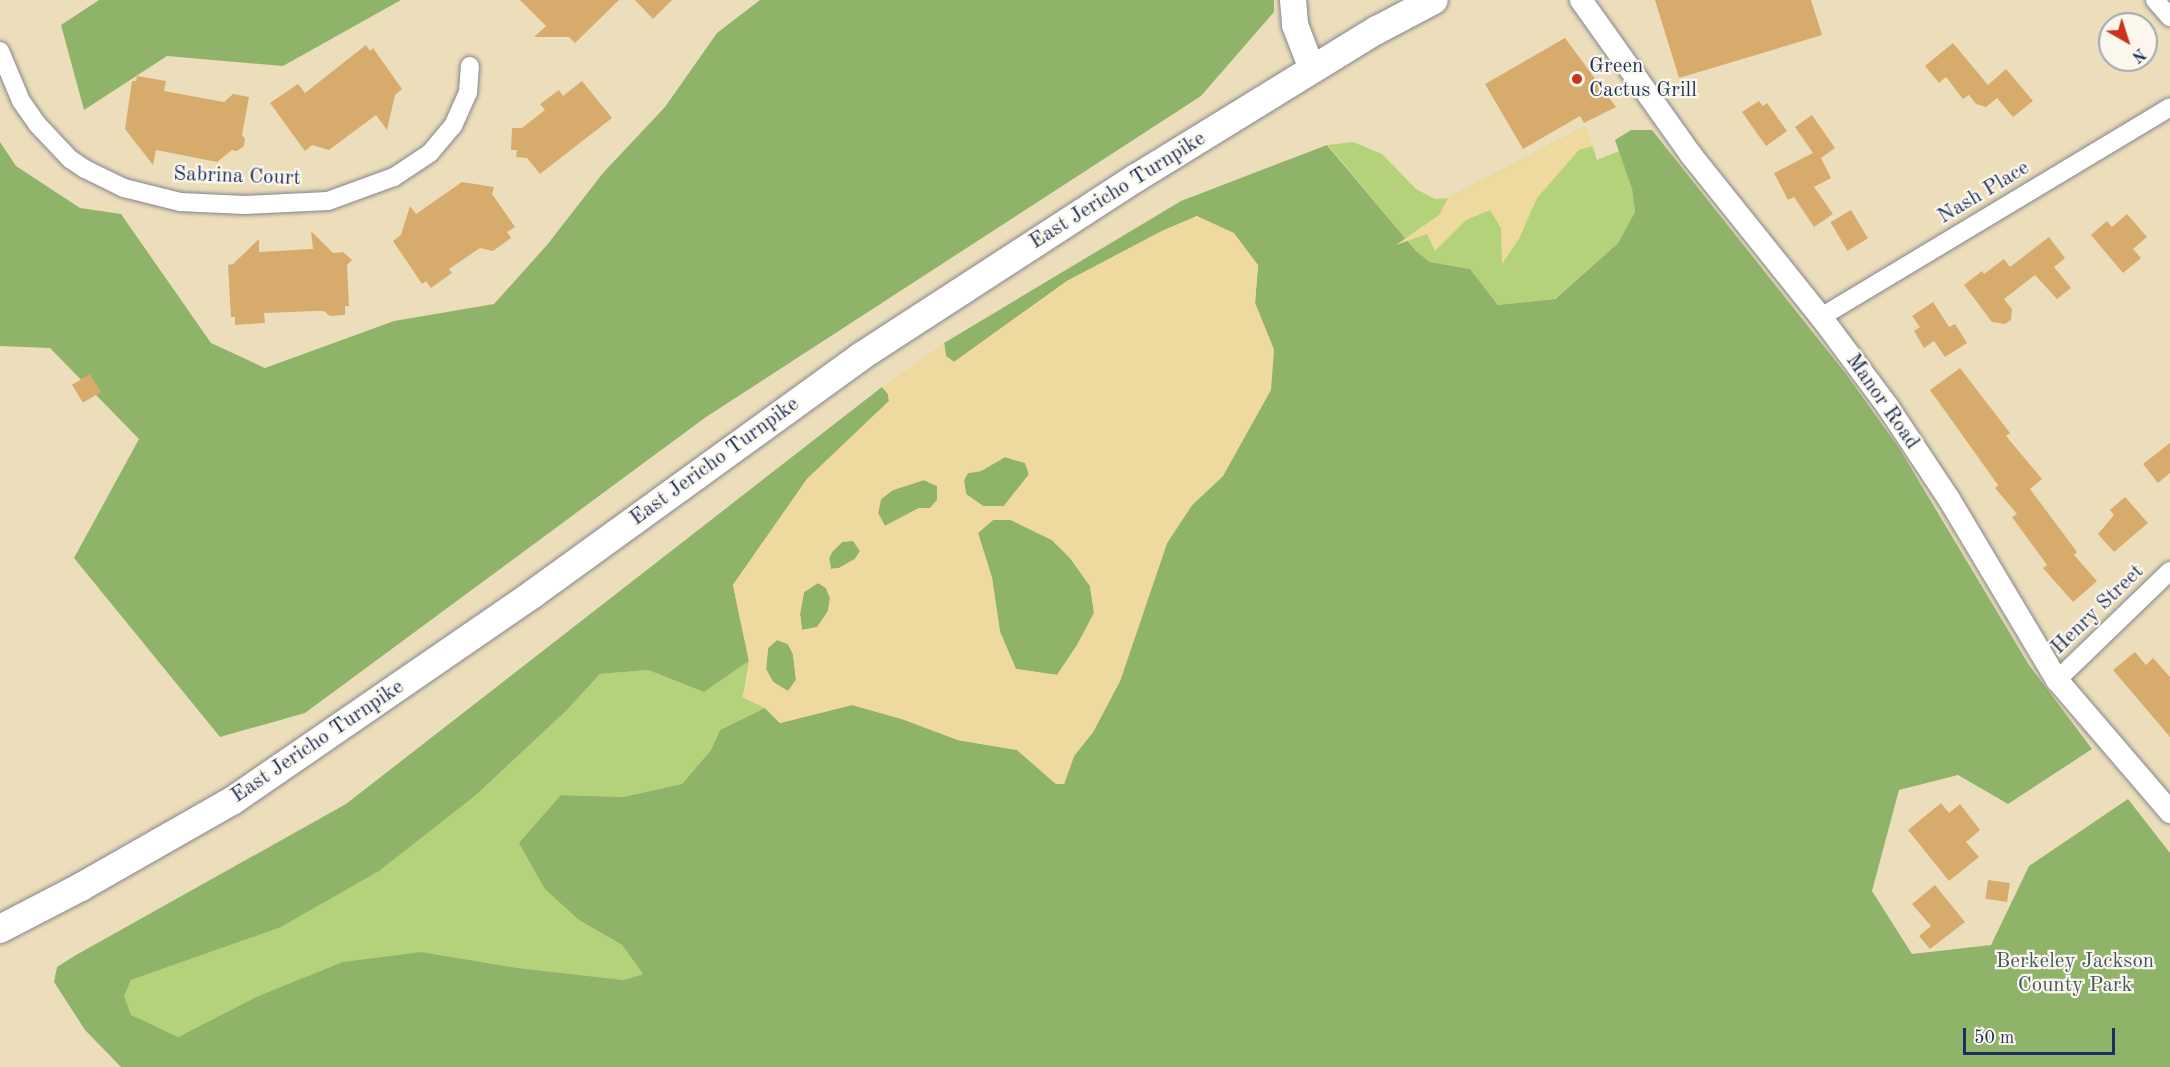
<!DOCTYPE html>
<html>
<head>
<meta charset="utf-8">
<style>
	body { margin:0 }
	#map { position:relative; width:2170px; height:1067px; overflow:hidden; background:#eddebb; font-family:"Old Standard TT",serif }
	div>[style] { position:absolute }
	.green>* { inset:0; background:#b4d279 }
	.forest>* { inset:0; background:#8fb469 }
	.sand>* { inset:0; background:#eeda9e }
	.building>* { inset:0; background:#d7ab6c; transform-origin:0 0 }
	.roads { filter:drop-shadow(0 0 2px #84868c) drop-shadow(0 0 2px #84868c) }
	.minor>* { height:18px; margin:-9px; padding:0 9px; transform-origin:9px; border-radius:9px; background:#fff }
	.tertiary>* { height:22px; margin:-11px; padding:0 11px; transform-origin:11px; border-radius:11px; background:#fff }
	.secondary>* { height:26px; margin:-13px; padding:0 13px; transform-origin:13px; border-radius:13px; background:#fff }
	.primary>* { height:28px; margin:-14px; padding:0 14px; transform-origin:14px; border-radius:14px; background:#fff }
	.dots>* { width:16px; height:16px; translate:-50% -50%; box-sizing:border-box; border:3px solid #fbf7ec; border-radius:50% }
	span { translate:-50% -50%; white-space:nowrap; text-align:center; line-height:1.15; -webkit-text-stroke:4.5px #fbf7ec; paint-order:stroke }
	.poi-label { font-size:21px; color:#1b2f5e }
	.left { translate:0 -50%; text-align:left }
	.street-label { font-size:21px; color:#1b2f5e }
	.park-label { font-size:21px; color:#415865 }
	.north { position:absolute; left:2098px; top:12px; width:60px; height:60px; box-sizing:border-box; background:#fbf7ec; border:2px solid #a1a7b3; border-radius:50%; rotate:141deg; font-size:16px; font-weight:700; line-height:24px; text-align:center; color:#1b2f5e }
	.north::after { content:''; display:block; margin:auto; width:21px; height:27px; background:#c8321e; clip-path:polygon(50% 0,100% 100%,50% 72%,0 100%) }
	.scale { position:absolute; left:1963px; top:1028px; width:152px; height:27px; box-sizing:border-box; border:3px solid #1b2f5e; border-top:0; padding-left:8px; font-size:18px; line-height:21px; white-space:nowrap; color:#1b2f5e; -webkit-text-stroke:4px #fbf7ec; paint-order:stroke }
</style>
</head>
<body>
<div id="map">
	<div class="green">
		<div style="clip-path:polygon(1586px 126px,1597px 160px,1619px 151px,1632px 189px,1635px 212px,1618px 243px,1554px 299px,1498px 305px,1470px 269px,1430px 262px,1416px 251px,1328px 145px,1353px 142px,1382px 154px,1416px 189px,1435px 199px,1448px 198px)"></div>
		<div style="clip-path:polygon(749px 661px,743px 697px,765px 708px,720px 730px,711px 750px,682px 784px,623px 797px,561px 795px,579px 920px,622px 945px,643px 974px,624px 980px,518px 968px,422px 952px,256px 997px,178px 1037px,131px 1016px,123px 996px,131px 980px,279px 928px,476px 795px,566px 711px,600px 674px,648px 670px,704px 692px)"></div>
	</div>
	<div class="forest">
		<div style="clip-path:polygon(99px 0,401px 0,283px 66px,167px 56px,84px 110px,61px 25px)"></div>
		<div style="clip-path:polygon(760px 0,1274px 0,1274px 12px,1201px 96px,706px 417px,305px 713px,220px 737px,74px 558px,139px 439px,50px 348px,0 346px,0 142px,16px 166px,80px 208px,121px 214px,211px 343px,265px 368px,394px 321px,494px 304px,547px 245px,603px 173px,665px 107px,717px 33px)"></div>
		<div style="clip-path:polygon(1631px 130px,1652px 130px,1846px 374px,1899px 448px,2029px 665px,2092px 749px,2008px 804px,1958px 775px,1899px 790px,1872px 891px,1912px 954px,1991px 945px,2029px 866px,2128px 799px,2170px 853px,2170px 1067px,121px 1067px,85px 1030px,54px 982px,57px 967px,76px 955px,346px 804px,882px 387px,888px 394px,889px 401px,807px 479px,733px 585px,749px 661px,704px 692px,648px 670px,600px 674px,566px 711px,476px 795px,379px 871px,279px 928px,131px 980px,124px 996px,131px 1015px,178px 1037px,256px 997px,343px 962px,422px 952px,518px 968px,624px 980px,643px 974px,622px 945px,579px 920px,545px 889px,519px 843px,561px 795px,623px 797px,682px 784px,711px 750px,720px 730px,765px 708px,780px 723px,852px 705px,902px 719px,958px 740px,1017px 750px,1056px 784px,1064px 784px,1074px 756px,1093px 732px,1120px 681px,1167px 543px,1192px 505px,1223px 476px,1274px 350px,1255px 303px,1258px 265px,1197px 216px,1162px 231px,1067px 281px,954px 362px,946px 356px,944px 343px,1181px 201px,1327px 145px,1416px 251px,1430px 262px,1470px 269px,1498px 305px,1555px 299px,1618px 243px,1635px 212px,1632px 189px,1615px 140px)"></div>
		<div style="clip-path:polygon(1005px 457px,1025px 463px,1029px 474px,1004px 506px,983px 506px,966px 494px,964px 480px,968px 473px,981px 471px)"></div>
		<div style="clip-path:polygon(924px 480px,937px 486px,938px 500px,930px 508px,919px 508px,885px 526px,878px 513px,881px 499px,893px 490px)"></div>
		<div style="clip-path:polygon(993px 520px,1011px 520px,1052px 540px,1070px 558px,1090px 586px,1094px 613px,1077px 645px,1057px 675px,1016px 669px,1000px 632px,992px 578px,978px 533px)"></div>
		<div style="clip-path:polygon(853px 540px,860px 551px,855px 559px,839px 568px,831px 569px,829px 558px,832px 552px,842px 542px)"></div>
		<div style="clip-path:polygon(818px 583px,826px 588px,830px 598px,828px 611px,818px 627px,802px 630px,800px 614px,804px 592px)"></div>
		<div style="clip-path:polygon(777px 640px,788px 644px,793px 654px,796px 680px,788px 691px,773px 682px,766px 669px,768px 648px)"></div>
	</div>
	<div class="sand">
		<div style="clip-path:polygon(1586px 126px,1593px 146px,1579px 150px,1537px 198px,1519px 239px,1502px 264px,1501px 228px,1490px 210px,1466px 220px,1435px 251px,1427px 234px,1396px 245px,1439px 215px,1448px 198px)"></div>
		<div style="clip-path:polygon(evenodd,1197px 216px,1234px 233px,1258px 265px,1255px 303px,1274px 350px,1271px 390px,1223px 476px,1192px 505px,1167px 543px,1120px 681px,1093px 732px,1074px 756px,1064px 784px,1056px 784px,1017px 750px,958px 740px,902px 719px,852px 705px,780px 723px,765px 708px,742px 697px,747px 683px,749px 661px,733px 585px,807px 479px,889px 401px,888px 394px,882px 387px,944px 343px,946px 356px,954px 362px,1067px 281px,1162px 231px,1197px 216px,1005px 457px,1025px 463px,1029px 475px,1004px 506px,983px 506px,966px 494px,964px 480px,968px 473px,981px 471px,1005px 457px,1197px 216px,924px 480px,937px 486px,937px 500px,930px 508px,919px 508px,885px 526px,878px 513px,881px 499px,893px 490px,924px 480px,1197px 216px,993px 520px,1011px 520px,1052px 540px,1070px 558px,1090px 586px,1094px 613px,1077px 646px,1057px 675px,1016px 669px,1000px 632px,992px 578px,978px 533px,993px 520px,1197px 216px,853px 541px,860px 551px,855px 559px,839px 568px,831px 569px,829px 558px,832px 552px,842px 542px,853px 541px,1197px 216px,818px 583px,826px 588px,830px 598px,828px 611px,817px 627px,802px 630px,800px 614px,804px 592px,818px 583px,1197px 216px,777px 640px,788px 644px,793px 654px,796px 680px,788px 691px,773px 682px,766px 669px,768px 648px,777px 640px)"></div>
	</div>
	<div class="building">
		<div style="clip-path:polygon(520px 0,619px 0,575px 43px,569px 37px,534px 37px,546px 26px)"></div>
		<div style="clip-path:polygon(635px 0,672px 0,653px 19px)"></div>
		<div style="clip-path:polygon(1655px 0,1811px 0,1822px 35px,1679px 78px)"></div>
		<div style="clip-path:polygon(1565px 38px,1616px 107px,1584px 123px,1580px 116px,1523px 149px,1485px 84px)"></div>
		<div style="clip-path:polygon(1953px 43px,1988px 85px,2006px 69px,2033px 101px,2013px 117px,1997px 98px,1986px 107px,1976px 104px,1969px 95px,1963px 99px,1946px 77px,1939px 83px,1925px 66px)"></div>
		<div style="clip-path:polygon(366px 45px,370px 51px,373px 48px,402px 89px,395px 95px,387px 130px,376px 115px,329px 150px,312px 145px,305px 151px,270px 103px,298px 84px,305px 93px)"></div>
		<div style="clip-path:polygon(137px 76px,166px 81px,164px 91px,224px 102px,233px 94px,249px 97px,242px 135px,245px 139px,244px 146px,237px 151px,232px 150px,217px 162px,156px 150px,153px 165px,125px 129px,132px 81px,136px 81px)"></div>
		<div style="clip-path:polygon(582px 81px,612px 118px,540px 174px,527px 158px,516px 157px,517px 150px,511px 150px,512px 128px,522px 128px,545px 110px,540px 104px,559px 90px,563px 96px)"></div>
		<div style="clip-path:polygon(1759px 101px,1763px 106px,1767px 103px,1787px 131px,1766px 146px,1742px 112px)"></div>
		<div style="clip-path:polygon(1812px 115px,1835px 148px,1821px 158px,1831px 178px,1814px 187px,1833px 214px,1814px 227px,1794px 197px,1788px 200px,1774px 173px,1813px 153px,1795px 127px)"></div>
		<div style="clip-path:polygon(462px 182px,494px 187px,492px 194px,515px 227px,507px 232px,511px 238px,493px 251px,480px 248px,449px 269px,452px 273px,431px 288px,426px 281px,422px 284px,393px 241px,401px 235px,410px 206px,416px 214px)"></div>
		<div style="left:1851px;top:210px;width:33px;height:24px;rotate:59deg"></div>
		<div style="clip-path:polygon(2127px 214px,2147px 237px,2133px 249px,2141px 258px,2123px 273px,2091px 235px,2107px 221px,2112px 227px)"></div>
		<div style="clip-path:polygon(311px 231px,333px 253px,343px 252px,352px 260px,347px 265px,349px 306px,345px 306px,345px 315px,330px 316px,324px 311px,316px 311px,264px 313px,265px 323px,235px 325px,235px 317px,231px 317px,228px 265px,233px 264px,259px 239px,259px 252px,313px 249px)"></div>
		<div style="clip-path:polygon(2049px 237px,2065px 258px,2054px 267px,2071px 288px,2057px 299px,2035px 275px,2004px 299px,2012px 309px,2011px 320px,2005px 324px,1992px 322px,1964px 285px,1982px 271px,1984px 274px,2004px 259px,2010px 267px)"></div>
		<div style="clip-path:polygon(1933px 302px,1949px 327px,1955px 324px,1967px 343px,1945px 357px,1934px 341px,1924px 348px,1914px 331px,1920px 327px,1912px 316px)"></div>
		<div style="clip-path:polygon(1960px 368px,2010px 433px,2006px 436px,2042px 479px,2030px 489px,2077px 552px,2074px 555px,2097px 581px,2073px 602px,2043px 568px,2047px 565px,2012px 517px,2017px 514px,1995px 488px,1998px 485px,1930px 390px)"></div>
		<div style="left:90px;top:374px;width:21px;height:21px;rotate:59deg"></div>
		<div style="clip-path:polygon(2170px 443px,2170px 473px,2158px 483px,2143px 464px)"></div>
		<div style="clip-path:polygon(2125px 497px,2148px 523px,2114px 552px,2098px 534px,2114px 515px,2110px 510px)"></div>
		<div style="clip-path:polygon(2135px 652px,2146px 665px,2153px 658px,2170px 677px,2170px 737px,2113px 670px)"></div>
		<div style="clip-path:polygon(1941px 803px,1949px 813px,1960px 804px,1980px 830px,1966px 842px,1979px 857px,1949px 881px,1908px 830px)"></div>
		<div style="left:1988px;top:880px;width:22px;height:19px;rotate:8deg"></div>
		<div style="clip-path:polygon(1935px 885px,1965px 922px,1930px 949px,1919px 936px,1931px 926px,1912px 904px)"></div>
	</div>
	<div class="roads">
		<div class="minor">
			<div style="left:2155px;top:0;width:23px;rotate:49deg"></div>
			<div style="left:0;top:51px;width:54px;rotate:67.2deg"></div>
			<div style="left:21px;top:101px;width:28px;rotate:55deg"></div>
			<div style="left:37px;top:124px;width:48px;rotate:46.7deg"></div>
			<div style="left:70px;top:159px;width:18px;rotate:34deg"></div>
			<div style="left:85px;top:169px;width:43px;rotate:26deg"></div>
			<div style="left:124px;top:188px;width:58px;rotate:14deg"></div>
			<div style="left:180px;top:202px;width:65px;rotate:2.6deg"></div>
			<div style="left:245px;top:205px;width:83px;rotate:-2.8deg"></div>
			<div style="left:328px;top:201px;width:70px;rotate:-20deg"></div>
			<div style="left:394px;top:177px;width:43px;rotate:-33.7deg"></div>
			<div style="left:430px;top:153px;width:35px;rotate:-50deg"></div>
			<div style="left:453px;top:126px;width:36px;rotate:-66deg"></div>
			<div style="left:468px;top:93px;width:27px;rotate:-86deg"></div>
			<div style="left:1821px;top:317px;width:407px;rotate:-31deg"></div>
			<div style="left:2057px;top:680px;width:157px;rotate:-44deg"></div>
		</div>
		<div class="tertiary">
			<div style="left:1581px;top:0;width:190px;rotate:54.6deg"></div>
			<div style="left:1691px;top:155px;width:208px;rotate:51.3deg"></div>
			<div style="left:1821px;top:317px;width:112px;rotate:53.3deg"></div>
			<div style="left:1888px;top:407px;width:110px;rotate:56.5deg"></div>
			<div style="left:1949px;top:499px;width:211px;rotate:59.2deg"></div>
			<div style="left:2057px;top:680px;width:174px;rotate:49.4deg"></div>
		</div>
		<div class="secondary">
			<div style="left:1293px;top:0;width:25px;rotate:85deg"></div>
			<div style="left:1295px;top:25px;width:47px;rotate:68.9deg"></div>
		</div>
		<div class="primary">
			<div style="left:0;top:929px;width:91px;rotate:-27.4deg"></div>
			<div style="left:81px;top:887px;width:174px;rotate:-29.7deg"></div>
			<div style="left:232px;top:801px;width:365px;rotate:-34.5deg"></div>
			<div style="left:533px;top:594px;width:404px;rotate:-35.9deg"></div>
			<div style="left:860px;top:357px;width:329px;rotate:-33deg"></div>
			<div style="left:1136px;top:178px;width:283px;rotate:-31.6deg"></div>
			<div style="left:1377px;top:30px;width:64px;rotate:-27.8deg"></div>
		</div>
	</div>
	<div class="dots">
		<div style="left:1577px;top:79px;background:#c8321e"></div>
	</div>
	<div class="poi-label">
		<span class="left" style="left:1589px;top:79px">Green<br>Cactus Grill</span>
	</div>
	<div class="street-label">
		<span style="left:237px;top:177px;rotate:2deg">Sabrina Court</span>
		<span style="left:1118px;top:191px;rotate:-32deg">East Jericho Turnpike</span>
		<span style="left:1984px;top:193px;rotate:-31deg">Nash Place</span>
		<span style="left:1882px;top:402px;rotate:55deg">Manor Road</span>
		<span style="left:715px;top:462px;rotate:-36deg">East Jericho Turnpike</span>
		<span style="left:2098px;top:610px;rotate:-44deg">Henry Street</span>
		<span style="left:318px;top:742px;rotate:-34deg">East Jericho Turnpike</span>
	</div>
	<div class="park-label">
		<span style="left:2075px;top:974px">Berkeley Jackson<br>County Park</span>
	</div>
	<div class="north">N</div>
	<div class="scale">50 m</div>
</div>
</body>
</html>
